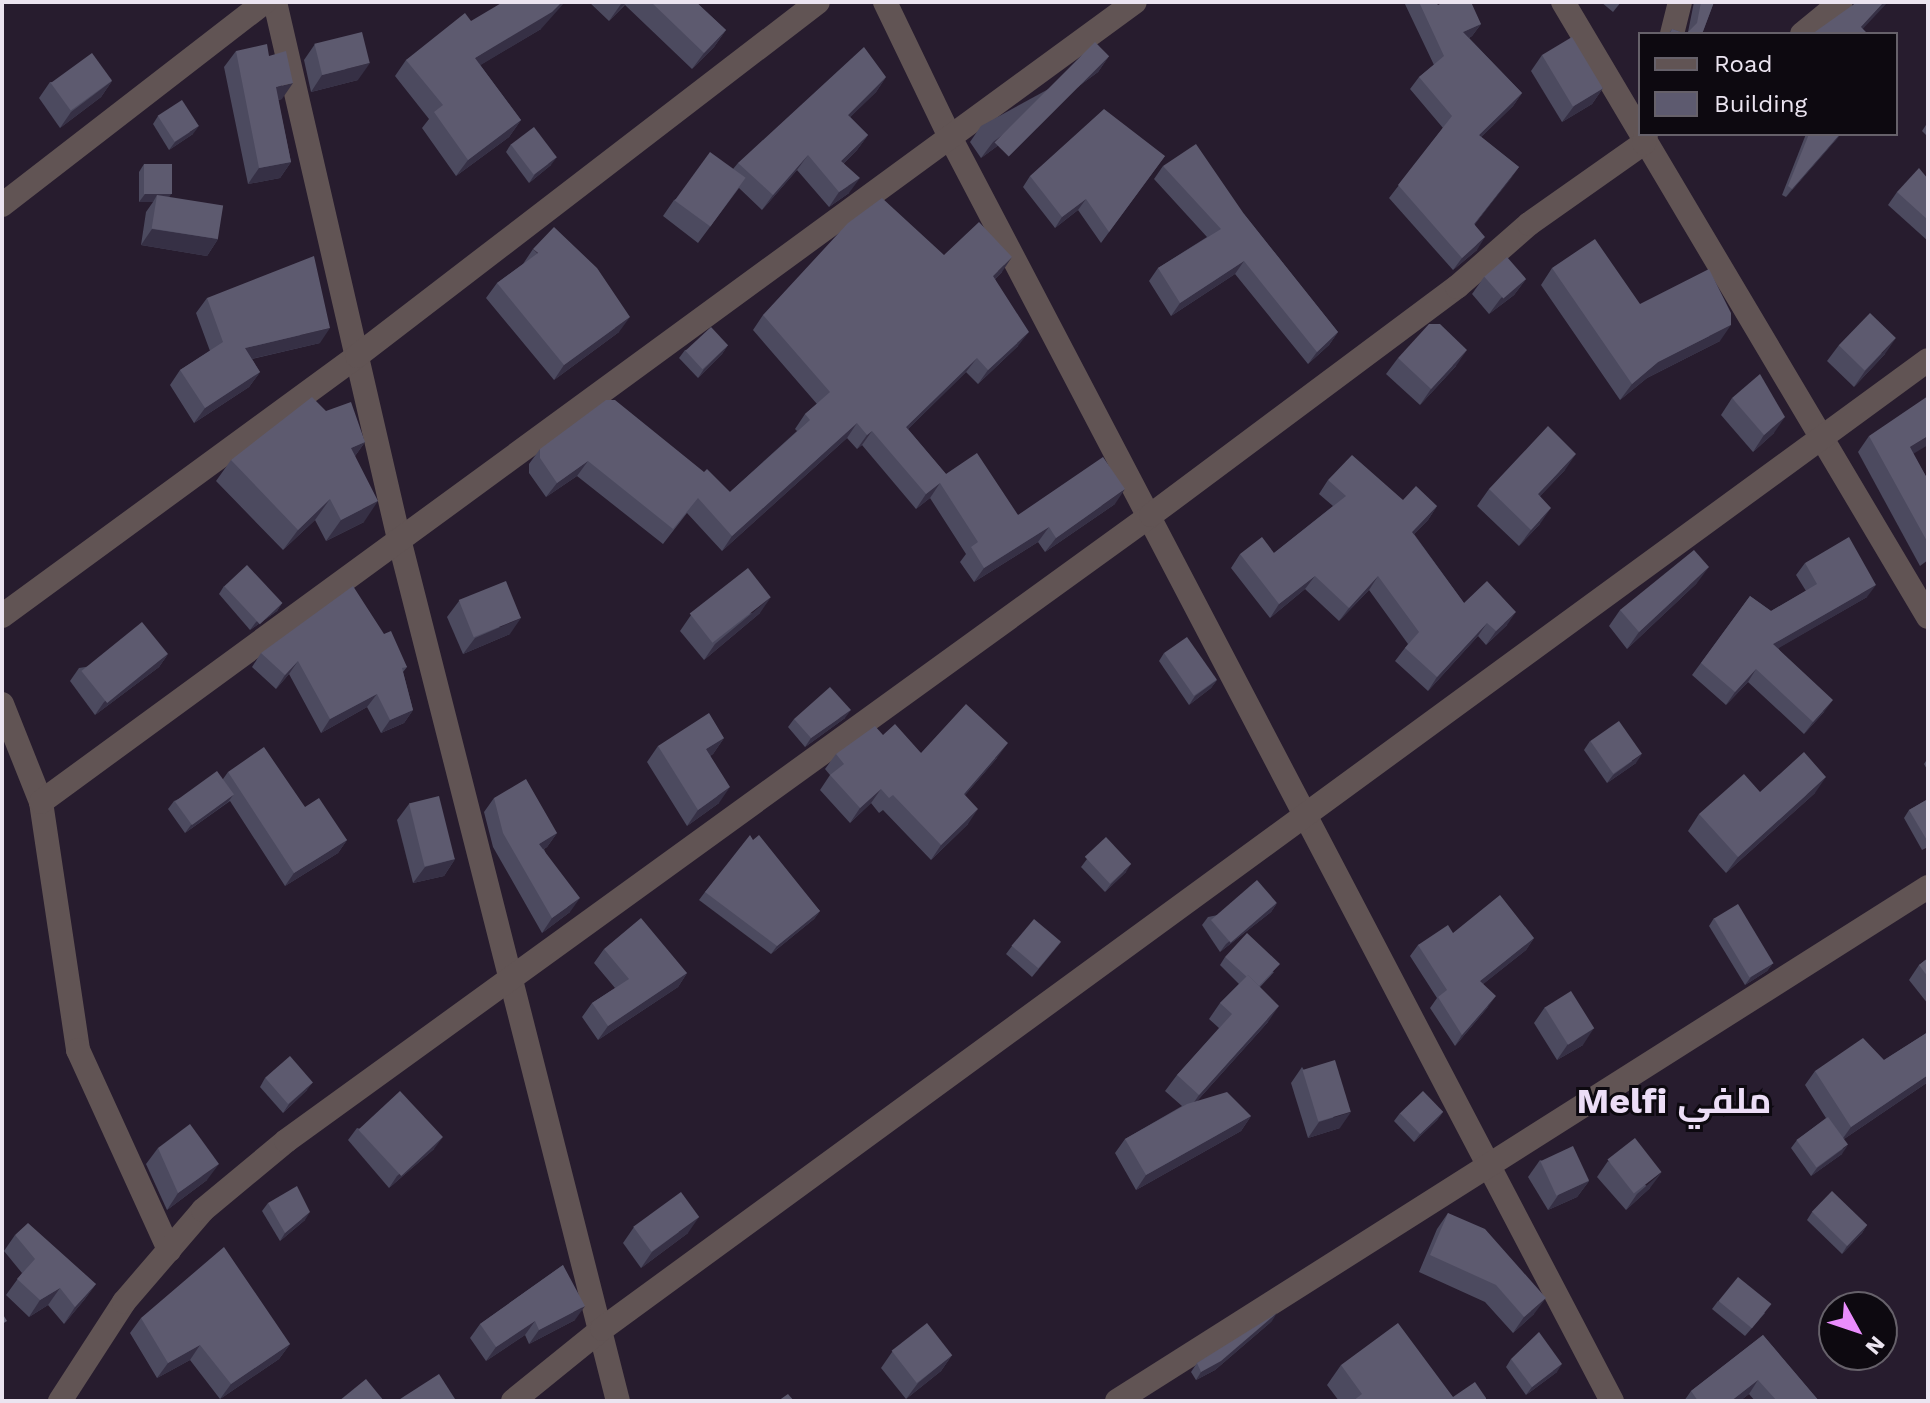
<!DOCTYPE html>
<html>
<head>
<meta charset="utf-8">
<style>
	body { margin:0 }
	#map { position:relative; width:1930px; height:1403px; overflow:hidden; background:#271c2e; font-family:"Work Sans",Cairo,sans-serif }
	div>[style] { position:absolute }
	.street>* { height:24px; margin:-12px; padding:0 12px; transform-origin:12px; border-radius:12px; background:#615454 }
	.wall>* { inset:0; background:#4c4a5f }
	.shaded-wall>* { inset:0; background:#363045 }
	.building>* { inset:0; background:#5d5a6f; transform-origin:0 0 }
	span { translate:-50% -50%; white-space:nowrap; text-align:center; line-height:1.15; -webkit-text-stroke:6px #0d0910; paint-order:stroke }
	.town-label { font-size:36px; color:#ecddf6; font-weight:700 }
	.frame { position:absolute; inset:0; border:4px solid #ebe4f0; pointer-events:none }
	.legend { position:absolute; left:1638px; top:32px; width:260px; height:104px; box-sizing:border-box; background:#0d0910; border:2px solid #66616a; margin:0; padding:10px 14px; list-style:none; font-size:24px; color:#ebe4f0 }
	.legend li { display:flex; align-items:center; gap:16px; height:40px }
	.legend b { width:40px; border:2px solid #66616a }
	.north { position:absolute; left:1818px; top:1291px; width:80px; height:80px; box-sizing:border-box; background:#0d0910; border:2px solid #66616a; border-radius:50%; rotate:130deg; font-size:22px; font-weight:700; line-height:32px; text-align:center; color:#ebe4f0 }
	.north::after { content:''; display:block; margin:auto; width:28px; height:36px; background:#ea8dfd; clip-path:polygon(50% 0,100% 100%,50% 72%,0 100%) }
</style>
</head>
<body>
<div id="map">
	<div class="street">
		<div style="left:275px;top:2px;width:551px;rotate:77deg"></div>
		<div style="left:399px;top:539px;width:889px;rotate:75.75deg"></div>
		<div style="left:885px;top:2px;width:150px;rotate:64.3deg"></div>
		<div style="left:950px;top:137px;width:1427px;rotate:62.36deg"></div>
		<div style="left:1563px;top:2px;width:715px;rotate:59.31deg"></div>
		<div style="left:1672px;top:34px;width:33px;rotate:-76deg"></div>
		<div style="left:1802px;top:34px;width:50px;rotate:-39.4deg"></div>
		<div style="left:2px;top:205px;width:332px;rotate:-37.7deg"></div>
		<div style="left:2px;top:616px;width:440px;rotate:-36.2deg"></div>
		<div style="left:357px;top:356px;width:581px;rotate:-37.52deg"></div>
		<div style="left:2px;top:704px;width:105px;rotate:68.3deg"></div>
		<div style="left:41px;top:802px;width:251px;rotate:81.5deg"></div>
		<div style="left:78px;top:1050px;width:220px;rotate:65.5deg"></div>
		<div style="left:41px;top:802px;width:1355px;rotate:-36.18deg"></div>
		<div style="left:60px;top:1401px;width:118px;rotate:-57.1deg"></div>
		<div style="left:124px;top:1302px;width:121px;rotate:-49.3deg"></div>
		<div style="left:203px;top:1210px;width:108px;rotate:-39.7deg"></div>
		<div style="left:286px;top:1141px;width:1068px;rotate:-35.89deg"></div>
		<div style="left:1151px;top:515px;width:382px;rotate:-36.7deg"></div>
		<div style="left:1457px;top:287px;width:96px;rotate:-41.2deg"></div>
		<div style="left:1529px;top:224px;width:141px;rotate:-35.2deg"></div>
		<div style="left:1644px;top:143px;width:9px;rotate:-77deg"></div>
		<div style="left:513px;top:1401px;width:114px;rotate:-39deg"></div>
		<div style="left:602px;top:1329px;width:1642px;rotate:-36.16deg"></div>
		<div style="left:1117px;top:1401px;width:960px;rotate:-32.37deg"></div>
	</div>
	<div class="wall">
		<div style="clip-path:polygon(589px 2px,696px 2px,726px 30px,714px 47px,692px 69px,625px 5px,609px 21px)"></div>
		<div style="clip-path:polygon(1404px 2px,1435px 2px,1438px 5px,1481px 24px,1472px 36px,1469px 38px,1522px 93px,1513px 106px,1481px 137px,1519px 167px,1475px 224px,1477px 250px,1453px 270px,1389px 198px,1443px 128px,1410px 89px,1419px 77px,1434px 65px)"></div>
		<div style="clip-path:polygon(1601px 2px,1621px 2px,1613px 12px)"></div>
		<div style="clip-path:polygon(1694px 2px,1714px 2px,1702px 34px,1668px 34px,1672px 29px,1686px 34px,1688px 32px)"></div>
		<div style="clip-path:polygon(471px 21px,541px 29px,480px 65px,521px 120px,509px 137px,456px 176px,422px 128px,429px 119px,395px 76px,406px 60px)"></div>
		<div style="clip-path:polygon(315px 44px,358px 80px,311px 92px,304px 60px)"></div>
		<div style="clip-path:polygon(236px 51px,269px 56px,282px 99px,278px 100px,291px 162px,280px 178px,248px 184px,224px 67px)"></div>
		<div style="clip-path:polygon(1542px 55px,1603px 88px,1592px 104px,1562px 122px,1531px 71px)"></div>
		<div style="clip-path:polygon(1109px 56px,1098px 72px,981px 158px,970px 142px,981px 126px)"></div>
		<div style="clip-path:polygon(886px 77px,876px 92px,850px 117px,868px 135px,857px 150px,844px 163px,849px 193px,829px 207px,797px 170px,762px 210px,739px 188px,698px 243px,663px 216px,674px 200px,733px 169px,738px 163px)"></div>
		<div style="clip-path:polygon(112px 81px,101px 97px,60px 128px,39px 98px,50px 82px)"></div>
		<div style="clip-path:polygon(158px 116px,193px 134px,169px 150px,153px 124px)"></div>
		<div style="clip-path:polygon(1928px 122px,1928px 137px,1922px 131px)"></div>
		<div style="clip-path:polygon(1806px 134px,1841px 134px,1786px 197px,1782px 195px)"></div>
		<div style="clip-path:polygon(511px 144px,551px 165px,529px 183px,506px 152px)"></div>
		<div style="clip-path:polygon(1165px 156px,1101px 243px,1078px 210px,1055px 228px,1023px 187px,1030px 176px)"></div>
		<div style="clip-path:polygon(144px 164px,169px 197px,218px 239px,207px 256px,141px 245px,146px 212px,153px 202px,139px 202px,139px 172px)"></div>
		<div style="clip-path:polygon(1163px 166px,1244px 214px,1338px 332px,1329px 345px,1308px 364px,1235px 274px,1171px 316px,1149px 281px,1158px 268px,1207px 237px,1154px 179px)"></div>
		<div style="clip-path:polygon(1928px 179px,1928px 241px,1888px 205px,1897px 192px)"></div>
		<div style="clip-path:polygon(533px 249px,619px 332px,554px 380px,486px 298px,497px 283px,523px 264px)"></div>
		<div style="clip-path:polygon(944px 255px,1002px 272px,995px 279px,1018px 346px,978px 384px,966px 372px,908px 429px,946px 474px,1018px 515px,1115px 504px,1045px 552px,1038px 542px,974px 582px,960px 562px,966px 554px,930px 498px,916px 509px,862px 445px,857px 449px,847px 438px,722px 551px,687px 513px,663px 544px,577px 476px,546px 497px,529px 473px,529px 464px,540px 449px,730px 492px,797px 431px,795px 429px,805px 414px,817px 404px,753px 330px,763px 315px)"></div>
		<div style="clip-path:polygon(1552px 268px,1640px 304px,1720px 341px,1647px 378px,1620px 400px,1541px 285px)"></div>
		<div style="clip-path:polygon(1484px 277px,1526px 279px,1514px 295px,1489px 314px,1472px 294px)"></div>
		<div style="clip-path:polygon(207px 298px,320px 343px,252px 359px,260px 372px,249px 387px,194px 423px,170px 385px,180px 370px,210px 351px,196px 313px)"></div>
		<div style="clip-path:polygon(728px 345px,722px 354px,698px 378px,679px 358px,685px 350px)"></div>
		<div style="clip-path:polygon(1839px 345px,1885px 354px,1854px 387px,1827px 361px)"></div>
		<div style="clip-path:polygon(1398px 358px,1456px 366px,1420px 405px,1386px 374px)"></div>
		<div style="clip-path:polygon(1732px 398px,1774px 433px,1753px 452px,1721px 415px)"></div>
		<div style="clip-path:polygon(326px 411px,365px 442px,355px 456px,364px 522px,326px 541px,315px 520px,283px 550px,216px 481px,231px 460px)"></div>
		<div style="clip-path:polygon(1869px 436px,1913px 454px,1928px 480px,1928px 560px,1920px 566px,1858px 452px)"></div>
		<div style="clip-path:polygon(1565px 470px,1540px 496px,1540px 524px,1519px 546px,1477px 506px,1489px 489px)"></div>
		<div style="clip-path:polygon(1328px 480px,1403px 500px,1437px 506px,1428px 520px,1414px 534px,1464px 603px,1507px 625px,1486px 645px,1478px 636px,1428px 691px,1395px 661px,1408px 644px,1369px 590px,1339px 621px,1305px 589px,1270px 618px,1231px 568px,1240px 554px,1274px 553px,1333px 506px,1319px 494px)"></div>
		<div style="clip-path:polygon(1805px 563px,1867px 597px,1778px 648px,1824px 712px,1804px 734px,1748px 682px,1726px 705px,1692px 675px,1750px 596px,1771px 611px,1806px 591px,1796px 575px)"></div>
		<div style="clip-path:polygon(1697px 583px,1627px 649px,1609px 626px,1620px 610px)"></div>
		<div style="clip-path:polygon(224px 586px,282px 603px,277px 611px,250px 630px,219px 594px)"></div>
		<div style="clip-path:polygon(459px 601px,510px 634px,463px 654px,447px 617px)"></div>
		<div style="clip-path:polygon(760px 613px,704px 660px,680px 631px,691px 615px)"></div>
		<div style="clip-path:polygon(384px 634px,407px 667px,403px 672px,413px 710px,404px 723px,381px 733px,367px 707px,321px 733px,289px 674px,276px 689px,252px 667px,261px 653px)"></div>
		<div style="clip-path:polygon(1164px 653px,1217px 680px,1211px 688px,1189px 705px,1159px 661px)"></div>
		<div style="clip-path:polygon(168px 654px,159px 667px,95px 715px,70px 681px,79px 668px)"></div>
		<div style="clip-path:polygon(845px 718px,805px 747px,788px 727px,794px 719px)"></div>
		<div style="clip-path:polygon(883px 735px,921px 753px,997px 758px,965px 795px,968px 824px,931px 860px,883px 810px,879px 813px,871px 803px,850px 823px,820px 790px,830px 775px,825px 769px,836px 754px)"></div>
		<div style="clip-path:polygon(724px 738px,713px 754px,710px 756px,719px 803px,687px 826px,647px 762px,658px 746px)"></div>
		<div style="clip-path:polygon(1590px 741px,1636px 763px,1607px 783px,1584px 750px)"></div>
		<div style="clip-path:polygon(1928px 758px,1928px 771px,1924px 764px)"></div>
		<div style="clip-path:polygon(228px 772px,305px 807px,347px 840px,338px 853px,285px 886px,230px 801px,185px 833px,168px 809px,174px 801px,223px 779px)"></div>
		<div style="clip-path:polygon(1815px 793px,1726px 873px,1688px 831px,1699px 814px)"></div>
		<div style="clip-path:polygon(494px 798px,557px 833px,547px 847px,544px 849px,570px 912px,542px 933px,493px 847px,484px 812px)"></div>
		<div style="clip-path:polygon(1928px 799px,1928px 847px,1922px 850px,1904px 818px,1909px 810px)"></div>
		<div style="clip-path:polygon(409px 804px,455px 859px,444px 876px,413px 883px,397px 820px)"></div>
		<div style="clip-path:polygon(753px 840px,820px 911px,814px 919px,771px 954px,699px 900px,705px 892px)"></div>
		<div style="clip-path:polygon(1087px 859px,1126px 872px,1105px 892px,1081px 867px)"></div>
		<div style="clip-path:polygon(1277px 903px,1271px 912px,1220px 952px,1202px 925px,1208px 917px)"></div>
		<div style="clip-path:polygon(1714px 918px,1773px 963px,1767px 971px,1745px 985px,1709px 926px)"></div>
		<div style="clip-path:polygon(1453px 933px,1534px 938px,1526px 950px,1483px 984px,1488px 1007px,1455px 1046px,1430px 1008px,1437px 998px,1410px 956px,1418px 945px)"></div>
		<div style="clip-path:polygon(1061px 942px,1032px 977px,1006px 954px,1012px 946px)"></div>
		<div style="clip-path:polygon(604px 949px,687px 973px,678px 987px,598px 1040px,582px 1017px,592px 1003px,615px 988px,594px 963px)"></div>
		<div style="clip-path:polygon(1225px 957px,1274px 972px,1260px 987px,1268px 1022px,1197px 1101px,1251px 1116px,1241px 1131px,1136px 1190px,1115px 1153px,1125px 1139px,1182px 1106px,1165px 1091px,1177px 1075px,1219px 1028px,1209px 1019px,1220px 1003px,1239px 984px,1220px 965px)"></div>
		<div style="clip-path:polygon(1928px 958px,1928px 1004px,1909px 980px,1919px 965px)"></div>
		<div style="clip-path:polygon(1545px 1007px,1583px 1045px,1557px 1060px,1534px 1023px)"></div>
		<div style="clip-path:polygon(1928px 1032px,1928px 1082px,1844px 1139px,1842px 1154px,1811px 1176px,1791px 1148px,1797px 1140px,1826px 1118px,1805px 1085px,1815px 1071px,1884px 1060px)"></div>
		<div style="clip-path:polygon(1302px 1067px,1340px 1128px,1308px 1138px,1291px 1083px)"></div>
		<div style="clip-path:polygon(265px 1078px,307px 1090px,283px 1113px,260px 1087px)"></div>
		<div style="clip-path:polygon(1443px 1112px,1437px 1120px,1414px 1142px,1394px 1121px,1400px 1113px)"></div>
		<div style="clip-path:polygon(357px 1128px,434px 1149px,389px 1188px,348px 1140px)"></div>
		<div style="clip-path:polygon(158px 1148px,207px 1180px,167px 1210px,146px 1164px)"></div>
		<div style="clip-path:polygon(1540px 1160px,1589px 1181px,1577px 1197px,1548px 1210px,1528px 1177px)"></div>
		<div style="clip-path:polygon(1608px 1161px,1650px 1188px,1626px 1210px,1597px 1177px)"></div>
		<div style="clip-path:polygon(268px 1203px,305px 1220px,280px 1241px,262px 1211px)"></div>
		<div style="clip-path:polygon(1812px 1212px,1867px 1225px,1862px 1233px,1842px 1254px,1807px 1220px)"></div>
		<div style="clip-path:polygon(1448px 1213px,1534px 1314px,1513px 1333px,1485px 1302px,1419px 1272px,1437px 1229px)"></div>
		<div style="clip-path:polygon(634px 1227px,688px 1233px,641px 1268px,623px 1243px)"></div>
		<div style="clip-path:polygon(15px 1235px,96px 1284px,84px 1300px,64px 1324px,48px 1305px,29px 1317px,6px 1295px,22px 1273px,4px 1251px)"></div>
		<div style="clip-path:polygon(563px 1265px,575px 1320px,529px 1344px,525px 1335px,486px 1361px,470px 1338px,480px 1324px)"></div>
		<div style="clip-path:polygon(1718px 1301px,1765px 1313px,1745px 1336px,1712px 1309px)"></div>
		<div style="clip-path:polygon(141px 1318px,290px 1344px,279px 1359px,220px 1399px,190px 1360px,157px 1378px,130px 1333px)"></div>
		<div style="clip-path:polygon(1272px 1321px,1215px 1370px,1196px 1380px,1191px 1372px,1197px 1363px)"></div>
		<div style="clip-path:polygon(1763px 1335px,1819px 1401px,1755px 1401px,1749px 1394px,1740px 1401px,1684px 1401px,1691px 1391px)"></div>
		<div style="clip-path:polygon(892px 1352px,952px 1355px,941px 1371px,906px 1399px,881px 1368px)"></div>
		<div style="clip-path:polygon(1511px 1359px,1557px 1372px,1526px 1395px,1506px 1367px)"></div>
		<div style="clip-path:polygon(1341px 1365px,1453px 1397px,1486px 1401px,1339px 1401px,1327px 1385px)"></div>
	</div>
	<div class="shaded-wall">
		<div style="clip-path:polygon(562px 2px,565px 2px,541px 29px,464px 75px,475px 58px)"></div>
		<div style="clip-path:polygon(623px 2px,627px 2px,609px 21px,621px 4px)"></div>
		<div style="clip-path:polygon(1884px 2px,1888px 2px,1858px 34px,1861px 27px)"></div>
		<div style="clip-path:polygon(1481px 24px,1472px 36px,1455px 45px,1463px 32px)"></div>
		<div style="clip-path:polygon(726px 30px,714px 47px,692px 69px,704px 53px)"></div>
		<div style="clip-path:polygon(1109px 56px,1098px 72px,981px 158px,993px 142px)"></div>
		<div style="clip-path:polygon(370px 63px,358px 80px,311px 92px,322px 75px)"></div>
		<div style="clip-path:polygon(886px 77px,876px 92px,837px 130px,848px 115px)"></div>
		<div style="clip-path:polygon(112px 81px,101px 97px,60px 128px,71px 112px)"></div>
		<div style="clip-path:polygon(293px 83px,282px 99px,264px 103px,276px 87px)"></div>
		<div style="clip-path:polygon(1603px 88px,1592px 104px,1562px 122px,1574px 106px)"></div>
		<div style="clip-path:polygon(1522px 93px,1513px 106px,1470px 148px,1479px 135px)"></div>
		<div style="clip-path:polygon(521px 120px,509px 137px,456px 176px,468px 160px)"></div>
		<div style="clip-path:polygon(199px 126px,193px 134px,169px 150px,175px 142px)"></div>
		<div style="clip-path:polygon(1840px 134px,1841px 134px,1786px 197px,1792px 189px)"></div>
		<div style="clip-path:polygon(868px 135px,857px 150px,830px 176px,841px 161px)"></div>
		<div style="clip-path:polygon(808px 155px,797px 170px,762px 210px,773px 195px)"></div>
		<div style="clip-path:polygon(557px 157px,551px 165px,529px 183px,535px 174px)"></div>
		<div style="clip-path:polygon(291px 162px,280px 178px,248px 184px,259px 168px)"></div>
		<div style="clip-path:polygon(1519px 167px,1510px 180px,1465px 236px,1474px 224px)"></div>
		<div style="clip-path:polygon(860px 178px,849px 193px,829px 207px,839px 192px)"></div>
		<div style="clip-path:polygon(172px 193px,166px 202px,157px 195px,153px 202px,139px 202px,145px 194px)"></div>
		<div style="clip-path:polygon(1086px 199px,1078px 210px,1055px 228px,1062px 217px)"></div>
		<div style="clip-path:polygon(152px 229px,218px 239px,207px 256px,141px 245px)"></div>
		<div style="clip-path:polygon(1485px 237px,1477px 250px,1453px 270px,1462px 258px)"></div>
		<div style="clip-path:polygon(1012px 257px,1002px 272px,982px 291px,993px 276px)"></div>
		<div style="clip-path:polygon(1244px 261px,1235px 274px,1171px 316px,1180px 303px)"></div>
		<div style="clip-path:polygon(1526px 279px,1514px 295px,1489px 314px,1501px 298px)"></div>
		<div style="clip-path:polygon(630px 317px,619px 332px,554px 380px,564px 365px)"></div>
		<div style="clip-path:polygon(1731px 325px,1720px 341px,1647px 378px,1620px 400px,1632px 384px,1658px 362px)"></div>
		<div style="clip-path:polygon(330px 328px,320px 343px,234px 363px,245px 348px)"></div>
		<div style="clip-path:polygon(1029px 332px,1018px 346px,978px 384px,988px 370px)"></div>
		<div style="clip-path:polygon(1338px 332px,1329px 345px,1308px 364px,1317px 352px)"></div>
		<div style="clip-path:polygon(1896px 338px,1885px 354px,1854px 387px,1865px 371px)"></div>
		<div style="clip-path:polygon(728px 345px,722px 354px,698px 378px,704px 369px)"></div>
		<div style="clip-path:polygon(1467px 350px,1456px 366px,1420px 405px,1431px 389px)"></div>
		<div style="clip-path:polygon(977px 358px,966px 372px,896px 441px,906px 427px)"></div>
		<div style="clip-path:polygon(260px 372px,249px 387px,194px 423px,205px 408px)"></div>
		<div style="clip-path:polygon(1785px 417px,1774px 433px,1753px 452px,1764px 435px)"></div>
		<div style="clip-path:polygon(857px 423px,847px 438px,722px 551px,732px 536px)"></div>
		<div style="clip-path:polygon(872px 431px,862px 445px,857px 449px,867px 435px)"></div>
		<div style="clip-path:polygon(1928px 436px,1928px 445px,1898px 463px,1910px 447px)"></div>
		<div style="clip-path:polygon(365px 442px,350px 463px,351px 448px)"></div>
		<div style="clip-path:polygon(1576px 454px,1565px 470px,1526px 511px,1538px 494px)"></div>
		<div style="clip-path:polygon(588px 461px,577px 476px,546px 497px,557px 483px)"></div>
		<div style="clip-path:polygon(940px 483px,930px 498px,916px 509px,926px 494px)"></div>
		<div style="clip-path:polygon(1125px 489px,1115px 504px,1045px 552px,1056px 538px)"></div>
		<div style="clip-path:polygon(330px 499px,315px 520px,283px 550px,298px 530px)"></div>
		<div style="clip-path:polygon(378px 501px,364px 522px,326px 541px,341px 520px)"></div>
		<div style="clip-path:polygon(1437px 506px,1428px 520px,1403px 545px,1412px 532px)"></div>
		<div style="clip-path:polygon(1551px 508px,1540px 524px,1519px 546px,1531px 530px)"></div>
		<div style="clip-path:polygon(1049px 527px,1038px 542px,974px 582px,984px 568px)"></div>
		<div style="clip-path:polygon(1709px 567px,1697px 583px,1627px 649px,1639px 632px)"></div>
		<div style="clip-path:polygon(1315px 576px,1305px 589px,1270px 618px,1279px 604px)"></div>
		<div style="clip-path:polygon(1378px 576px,1369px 590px,1339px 621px,1349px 608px)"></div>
		<div style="clip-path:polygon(1876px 585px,1867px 597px,1765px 656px,1773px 644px)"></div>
		<div style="clip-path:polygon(771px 597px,760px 613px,704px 660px,715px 644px)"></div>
		<div style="clip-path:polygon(282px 603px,277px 611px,250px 630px,256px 622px)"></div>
		<div style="clip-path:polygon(1516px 612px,1507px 625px,1486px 645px,1496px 631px)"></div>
		<div style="clip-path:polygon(521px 618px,510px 634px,463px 654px,475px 638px)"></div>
		<div style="clip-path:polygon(1487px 623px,1478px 636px,1428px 691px,1437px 677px)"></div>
		<div style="clip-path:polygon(168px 654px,159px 667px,95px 715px,104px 702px)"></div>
		<div style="clip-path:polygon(298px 661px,289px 674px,276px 689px,285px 675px)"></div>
		<div style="clip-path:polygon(1756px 669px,1748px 682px,1726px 705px,1735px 692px)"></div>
		<div style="clip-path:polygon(1217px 680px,1211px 688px,1189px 705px,1195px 696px)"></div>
		<div style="clip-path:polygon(377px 694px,367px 707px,321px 733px,330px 719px)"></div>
		<div style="clip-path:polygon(1833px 700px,1824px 712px,1804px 734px,1813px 722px)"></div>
		<div style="clip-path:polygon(413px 710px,404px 723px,381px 733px,390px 720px)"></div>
		<div style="clip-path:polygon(851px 710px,845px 718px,805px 747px,811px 738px)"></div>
		<div style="clip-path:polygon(724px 738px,713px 754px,695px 765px,706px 749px)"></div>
		<div style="clip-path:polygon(1008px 743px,997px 758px,953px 809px,964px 794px)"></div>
		<div style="clip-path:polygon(1642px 754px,1636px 763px,1607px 783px,1613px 775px)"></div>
		<div style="clip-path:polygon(1826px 777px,1815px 793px,1726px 873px,1738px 857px)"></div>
		<div style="clip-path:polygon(730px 787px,719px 803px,687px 826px,698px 810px)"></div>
		<div style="clip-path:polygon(881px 789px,871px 803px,850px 823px,860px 808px)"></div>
		<div style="clip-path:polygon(234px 794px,228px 802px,185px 833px,191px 825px)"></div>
		<div style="clip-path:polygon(978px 809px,968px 824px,931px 860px,941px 845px)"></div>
		<div style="clip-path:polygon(557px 833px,547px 847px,529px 858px,539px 844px)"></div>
		<div style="clip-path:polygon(347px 840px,338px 853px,285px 886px,294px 873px)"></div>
		<div style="clip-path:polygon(455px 859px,444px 876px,413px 883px,425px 867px)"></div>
		<div style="clip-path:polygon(1131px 864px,1126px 872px,1105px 892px,1111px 884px)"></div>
		<div style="clip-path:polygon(580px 898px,570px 912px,542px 933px,552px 918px)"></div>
		<div style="clip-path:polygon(1277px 903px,1271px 912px,1220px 952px,1226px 944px)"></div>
		<div style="clip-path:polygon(820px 911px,814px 919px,771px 954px,777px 946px)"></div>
		<div style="clip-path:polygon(1534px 938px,1526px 950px,1472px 993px,1480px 981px)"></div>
		<div style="clip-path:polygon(1773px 963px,1767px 971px,1745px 985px,1751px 977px)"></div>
		<div style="clip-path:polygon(687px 973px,678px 987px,598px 1040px,608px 1026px)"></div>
		<div style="clip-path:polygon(1496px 996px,1488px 1007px,1455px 1046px,1462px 1035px)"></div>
		<div style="clip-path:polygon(1279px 1006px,1268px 1022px,1188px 1111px,1199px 1095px)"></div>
		<div style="clip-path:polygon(1594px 1028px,1583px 1045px,1557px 1060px,1568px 1044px)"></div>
		<div style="clip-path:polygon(1928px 1075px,1928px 1082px,1841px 1141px,1851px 1127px)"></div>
		<div style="clip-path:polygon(313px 1082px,307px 1090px,283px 1113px,289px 1104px)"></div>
		<div style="clip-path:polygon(1351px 1112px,1340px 1128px,1308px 1138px,1319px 1122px)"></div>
		<div style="clip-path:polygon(1443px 1112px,1437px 1120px,1414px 1142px,1420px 1134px)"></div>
		<div style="clip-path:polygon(1251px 1116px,1241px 1131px,1136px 1190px,1146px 1175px)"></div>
		<div style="clip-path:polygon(443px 1137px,434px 1149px,389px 1188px,397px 1176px)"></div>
		<div style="clip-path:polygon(1848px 1145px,1842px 1154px,1811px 1176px,1817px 1168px)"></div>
		<div style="clip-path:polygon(219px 1164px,207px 1180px,167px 1210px,178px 1193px)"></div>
		<div style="clip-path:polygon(1662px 1172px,1650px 1188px,1626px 1210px,1637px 1194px)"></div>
		<div style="clip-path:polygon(1589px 1181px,1577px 1197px,1548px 1210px,1559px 1194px)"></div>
		<div style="clip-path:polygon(310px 1212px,305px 1220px,280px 1241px,285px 1233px)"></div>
		<div style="clip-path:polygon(699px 1217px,688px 1233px,641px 1268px,652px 1252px)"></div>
		<div style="clip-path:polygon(1867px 1225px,1862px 1233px,1842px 1254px,1847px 1246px)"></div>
		<div style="clip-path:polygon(96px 1284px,84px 1300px,64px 1324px,75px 1307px)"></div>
		<div style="clip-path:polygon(60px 1288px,48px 1305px,29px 1317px,40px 1300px)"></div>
		<div style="clip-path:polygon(1546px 1298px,1534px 1314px,1513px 1333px,1524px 1317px)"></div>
		<div style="clip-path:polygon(585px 1306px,575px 1320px,529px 1344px,539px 1330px)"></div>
		<div style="clip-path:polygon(1277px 1313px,1272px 1321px,1215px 1370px,1196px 1380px,1201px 1372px)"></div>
		<div style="clip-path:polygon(535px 1321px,525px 1335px,486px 1361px,496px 1347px)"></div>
		<div style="clip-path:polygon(290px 1344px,279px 1359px,220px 1399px,231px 1384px)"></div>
		<div style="clip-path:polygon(200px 1345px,190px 1360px,157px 1378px,168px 1363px)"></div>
		<div style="clip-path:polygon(952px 1355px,941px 1371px,906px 1399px,918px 1383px)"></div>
		<div style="clip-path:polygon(1562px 1364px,1557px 1372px,1526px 1395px,1532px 1387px)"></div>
		<div style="clip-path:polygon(1758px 1380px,1749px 1394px,1740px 1401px,1731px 1401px)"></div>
	</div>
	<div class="building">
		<div style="clip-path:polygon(503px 2px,562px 2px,552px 12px,475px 58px,521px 120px,468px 160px,434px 112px,443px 105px,406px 60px,465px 13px,471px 21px)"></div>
		<div style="clip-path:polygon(651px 2px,696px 2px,726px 30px,704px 53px)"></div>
		<div style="clip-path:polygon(1419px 2px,1435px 2px,1438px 5px,1444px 2px,1471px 2px,1481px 24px,1463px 32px,1522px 93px,1479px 135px,1519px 167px,1474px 224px,1485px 237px,1462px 258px,1398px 185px,1452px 116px,1419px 77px,1444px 56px)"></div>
		<div style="clip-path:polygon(1701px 2px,1714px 2px,1702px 34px,1670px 34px,1672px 29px,1686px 34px,1697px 23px)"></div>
		<div style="clip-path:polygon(1857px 2px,1884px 2px,1861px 27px,1868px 34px,1812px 34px)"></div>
		<div style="left:362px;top:32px;width:32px;height:49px;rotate:76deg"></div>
		<div style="left:1572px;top:37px;width:60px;height:35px;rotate:59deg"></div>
		<div style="left:1095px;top:42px;width:20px;height:142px;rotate:45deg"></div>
		<div style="clip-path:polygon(267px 44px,269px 56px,286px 51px,293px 83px,276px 87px,291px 162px,259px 168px,236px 51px)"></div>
		<div style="clip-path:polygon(864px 47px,886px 77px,848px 115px,868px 135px,841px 161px,860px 178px,839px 192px,808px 155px,773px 195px,738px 163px)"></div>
		<div style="left:92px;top:53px;width:34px;height:51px;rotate:54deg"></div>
		<div style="left:182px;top:100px;width:31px;height:29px;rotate:57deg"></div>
		<div style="clip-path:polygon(1104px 109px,1165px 156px,1109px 232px,1086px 199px,1062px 217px,1030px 176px)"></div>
		<div style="left:534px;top:127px;width:38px;height:29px;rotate:53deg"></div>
		<div style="clip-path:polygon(1809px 134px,1840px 134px,1792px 189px,1788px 186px)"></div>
		<div style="clip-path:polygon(1196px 144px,1244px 214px,1338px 332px,1317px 352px,1244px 261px,1180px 303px,1158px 268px,1221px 229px,1163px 166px)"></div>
		<div style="left:710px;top:152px;width:44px;height:60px;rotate:36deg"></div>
		<div style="left:144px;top:164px;width:28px;height:30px"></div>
		<div style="clip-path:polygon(1919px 168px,1928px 179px,1928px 220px,1897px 192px)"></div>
		<div style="left:157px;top:195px;width:67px;height:34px;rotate:9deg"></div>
		<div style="clip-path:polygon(882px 198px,944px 255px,979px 222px,1012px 257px,993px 276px,1029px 332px,988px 370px,977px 358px,906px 427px,946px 474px,977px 453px,1018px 515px,1103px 457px,1125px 489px,1056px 538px,1049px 527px,984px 568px,971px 547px,978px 542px,940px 483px,926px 494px,872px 431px,867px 435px,857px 423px,732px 536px,698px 498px,673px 529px,588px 461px,557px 483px,540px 458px,540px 449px,606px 400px,615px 400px,704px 472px,707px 469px,730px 492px,810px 420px,805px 414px,830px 392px,763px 315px,848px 223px)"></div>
		<div style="clip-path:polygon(554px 227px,597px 268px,630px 317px,564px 365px,497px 283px,538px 253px,533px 249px)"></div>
		<div style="clip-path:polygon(1595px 239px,1640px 304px,1709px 269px,1731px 313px,1731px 325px,1658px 362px,1632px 384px,1552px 268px)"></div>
		<div style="clip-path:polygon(314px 256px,330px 328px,245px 348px,260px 372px,205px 408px,180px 370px,223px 342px,207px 298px)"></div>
		<div style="left:1507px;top:257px;width:29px;height:30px;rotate:49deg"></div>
		<div style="left:1870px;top:313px;width:36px;height:45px;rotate:44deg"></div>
		<div style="clip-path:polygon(1429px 324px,1440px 324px,1467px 350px,1431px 389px,1398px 358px)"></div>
		<div style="left:711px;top:327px;width:25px;height:35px;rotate:47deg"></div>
		<div style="clip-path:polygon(1760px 374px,1785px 417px,1764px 435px,1732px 398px)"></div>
		<div style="clip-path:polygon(1928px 396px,1928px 436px,1910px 447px,1928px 480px,1928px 543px,1869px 436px)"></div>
		<div style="clip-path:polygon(312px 397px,326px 411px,351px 402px,365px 442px,351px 448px,378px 501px,341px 520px,330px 499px,298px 530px,231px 460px)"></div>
		<div style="clip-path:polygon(1548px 426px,1576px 454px,1538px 494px,1551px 508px,1531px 530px,1489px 489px)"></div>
		<div style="clip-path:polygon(1352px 455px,1403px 500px,1416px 486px,1437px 506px,1412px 532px,1464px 603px,1487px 581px,1516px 612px,1496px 631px,1487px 623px,1437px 677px,1405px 648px,1419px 632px,1378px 576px,1349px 608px,1315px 576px,1279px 604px,1240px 554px,1262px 537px,1274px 553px,1346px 496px,1328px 480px)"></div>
		<div style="clip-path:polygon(1849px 537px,1876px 585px,1773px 644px,1833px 700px,1813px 722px,1756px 669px,1735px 692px,1701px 663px,1750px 596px,1771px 611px,1817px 584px,1805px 563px)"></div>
		<div style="clip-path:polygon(1694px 550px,1709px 567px,1639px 632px,1620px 610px)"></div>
		<div style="left:247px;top:565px;width:52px;height:31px;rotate:47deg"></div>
		<div style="left:748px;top:568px;width:37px;height:74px;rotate:52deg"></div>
		<div style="left:506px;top:581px;width:40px;height:51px;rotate:68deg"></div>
		<div style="clip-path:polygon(353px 586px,384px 634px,391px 631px,407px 667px,402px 668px,413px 710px,390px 720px,377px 694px,330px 719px,298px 661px,285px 675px,261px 653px)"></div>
		<div style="left:142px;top:622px;width:41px;height:78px;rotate:51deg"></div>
		<div style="left:1187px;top:637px;width:52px;height:28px;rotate:55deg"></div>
		<div style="clip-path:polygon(830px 687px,851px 710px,811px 738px,794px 719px)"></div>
		<div style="clip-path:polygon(966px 704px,1008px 743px,964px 794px,978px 809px,941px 845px,893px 795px,889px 798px,881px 789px,860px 808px,830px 775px,844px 764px,836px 754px,875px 726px,883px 735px,895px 724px,921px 753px)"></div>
		<div style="clip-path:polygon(709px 713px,724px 738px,706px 749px,730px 787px,698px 810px,658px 746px)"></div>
		<div style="left:1619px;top:721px;width:40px;height:35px;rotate:55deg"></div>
		<div style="clip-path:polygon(264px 747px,305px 807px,319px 798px,347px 840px,294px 873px,228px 772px)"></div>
		<div style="clip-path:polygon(1804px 752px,1826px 777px,1738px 857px,1699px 814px,1744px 774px,1760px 792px)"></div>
		<div style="left:217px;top:771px;width:29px;height:52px;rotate:54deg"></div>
		<div style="clip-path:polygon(526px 779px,557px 833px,539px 844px,580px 898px,552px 918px,503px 833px,494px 798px)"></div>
		<div style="left:439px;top:796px;width:65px;height:31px;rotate:76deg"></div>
		<div style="clip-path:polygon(1928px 799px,1928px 842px,1909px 810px)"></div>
		<div style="clip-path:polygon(750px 835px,753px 840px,759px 835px,820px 911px,777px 946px,705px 892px)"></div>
		<div style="left:1106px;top:837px;width:37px;height:29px;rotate:47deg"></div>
		<div style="left:1257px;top:880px;width:30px;height:61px;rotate:49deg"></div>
		<div style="clip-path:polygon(1500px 895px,1534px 938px,1480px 981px,1496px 996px,1462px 1035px,1438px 997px,1447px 990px,1418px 945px,1448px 925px,1453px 933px)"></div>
		<div style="left:1738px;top:904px;width:69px;height:28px;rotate:59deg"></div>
		<div style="clip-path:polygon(641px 918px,687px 973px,608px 1026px,592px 1003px,629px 979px,604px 949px)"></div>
		<div style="left:1034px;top:919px;width:35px;height:35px;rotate:40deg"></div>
		<div style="clip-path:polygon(1247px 933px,1280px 964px,1259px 986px,1248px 975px,1247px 977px,1225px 957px)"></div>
		<div style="clip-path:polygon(1928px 958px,1928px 977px,1919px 965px)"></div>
		<div style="clip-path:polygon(1248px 975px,1279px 1006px,1199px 1095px,1177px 1075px,1232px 1014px,1220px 1003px)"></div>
		<div style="left:1571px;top:991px;width:44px;height:31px;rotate:58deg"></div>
		<div style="clip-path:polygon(1928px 1032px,1928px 1075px,1851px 1127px,1815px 1071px,1863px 1038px,1884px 1060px)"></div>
		<div style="left:290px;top:1056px;width:35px;height:33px;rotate:49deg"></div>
		<div style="left:1335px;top:1060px;width:54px;height:34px;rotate:73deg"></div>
		<div style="left:400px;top:1091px;width:63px;height:57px;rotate:47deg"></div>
		<div style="left:1423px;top:1091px;width:29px;height:32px;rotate:46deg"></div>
		<div style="clip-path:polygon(1227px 1092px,1251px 1116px,1146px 1175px,1125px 1139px,1187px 1104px)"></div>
		<div style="left:1828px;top:1117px;width:34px;height:39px;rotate:54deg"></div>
		<div style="clip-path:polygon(190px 1124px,219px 1164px,178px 1193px,158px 1148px)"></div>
		<div style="left:1635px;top:1138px;width:43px;height:35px;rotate:52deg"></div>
		<div style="left:1573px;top:1146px;width:38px;height:36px;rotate:65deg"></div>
		<div style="clip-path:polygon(297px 1186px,310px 1212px,285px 1233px,268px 1203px)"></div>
		<div style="left:1832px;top:1191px;width:49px;height:29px;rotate:44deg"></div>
		<div style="left:681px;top:1192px;width:31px;height:59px;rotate:54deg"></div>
		<div style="clip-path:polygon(1448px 1213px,1485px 1229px,1546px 1298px,1524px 1317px,1496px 1285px,1430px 1255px)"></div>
		<div style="clip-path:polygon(28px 1223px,96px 1284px,75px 1307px,60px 1288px,40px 1300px,17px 1279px,35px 1259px,15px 1235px)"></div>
		<div style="clip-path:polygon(224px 1247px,290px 1344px,231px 1384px,200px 1345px,168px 1363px,141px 1318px)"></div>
		<div style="clip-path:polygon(563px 1265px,585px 1306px,539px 1330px,535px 1321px,496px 1347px,480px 1324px)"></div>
		<div style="left:1738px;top:1277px;width:43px;height:31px;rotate:39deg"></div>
		<div style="clip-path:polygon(2px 1313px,7px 1321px,2px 1324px)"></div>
		<div style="clip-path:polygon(1277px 1313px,1221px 1361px,1201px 1372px,1197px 1363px)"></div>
		<div style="left:927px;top:1323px;width:41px;height:45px;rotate:52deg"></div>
		<div style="clip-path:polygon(1398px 1323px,1453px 1397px,1475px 1382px,1486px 1398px,1486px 1401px,1353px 1401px,1362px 1394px,1341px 1365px)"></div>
		<div style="clip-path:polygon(1539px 1332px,1562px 1364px,1532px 1387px,1511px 1359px)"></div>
		<div style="clip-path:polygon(1763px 1335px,1819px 1401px,1777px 1401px,1758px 1380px,1731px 1401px,1698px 1401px,1691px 1391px)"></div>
		<div style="clip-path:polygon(439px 1374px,455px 1399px,452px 1401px,397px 1401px)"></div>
		<div style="clip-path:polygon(366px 1379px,384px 1401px,339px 1401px)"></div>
		<div style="clip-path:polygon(788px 1394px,794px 1401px,778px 1401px)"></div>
	</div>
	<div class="town-label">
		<span style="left:1674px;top:1102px">Melfi ملفي</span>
	</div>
	<div class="frame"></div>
	<ul class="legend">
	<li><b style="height:10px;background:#615454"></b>Road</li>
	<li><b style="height:22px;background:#5d5a6f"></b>Building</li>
	</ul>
	<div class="north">N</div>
</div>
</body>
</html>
